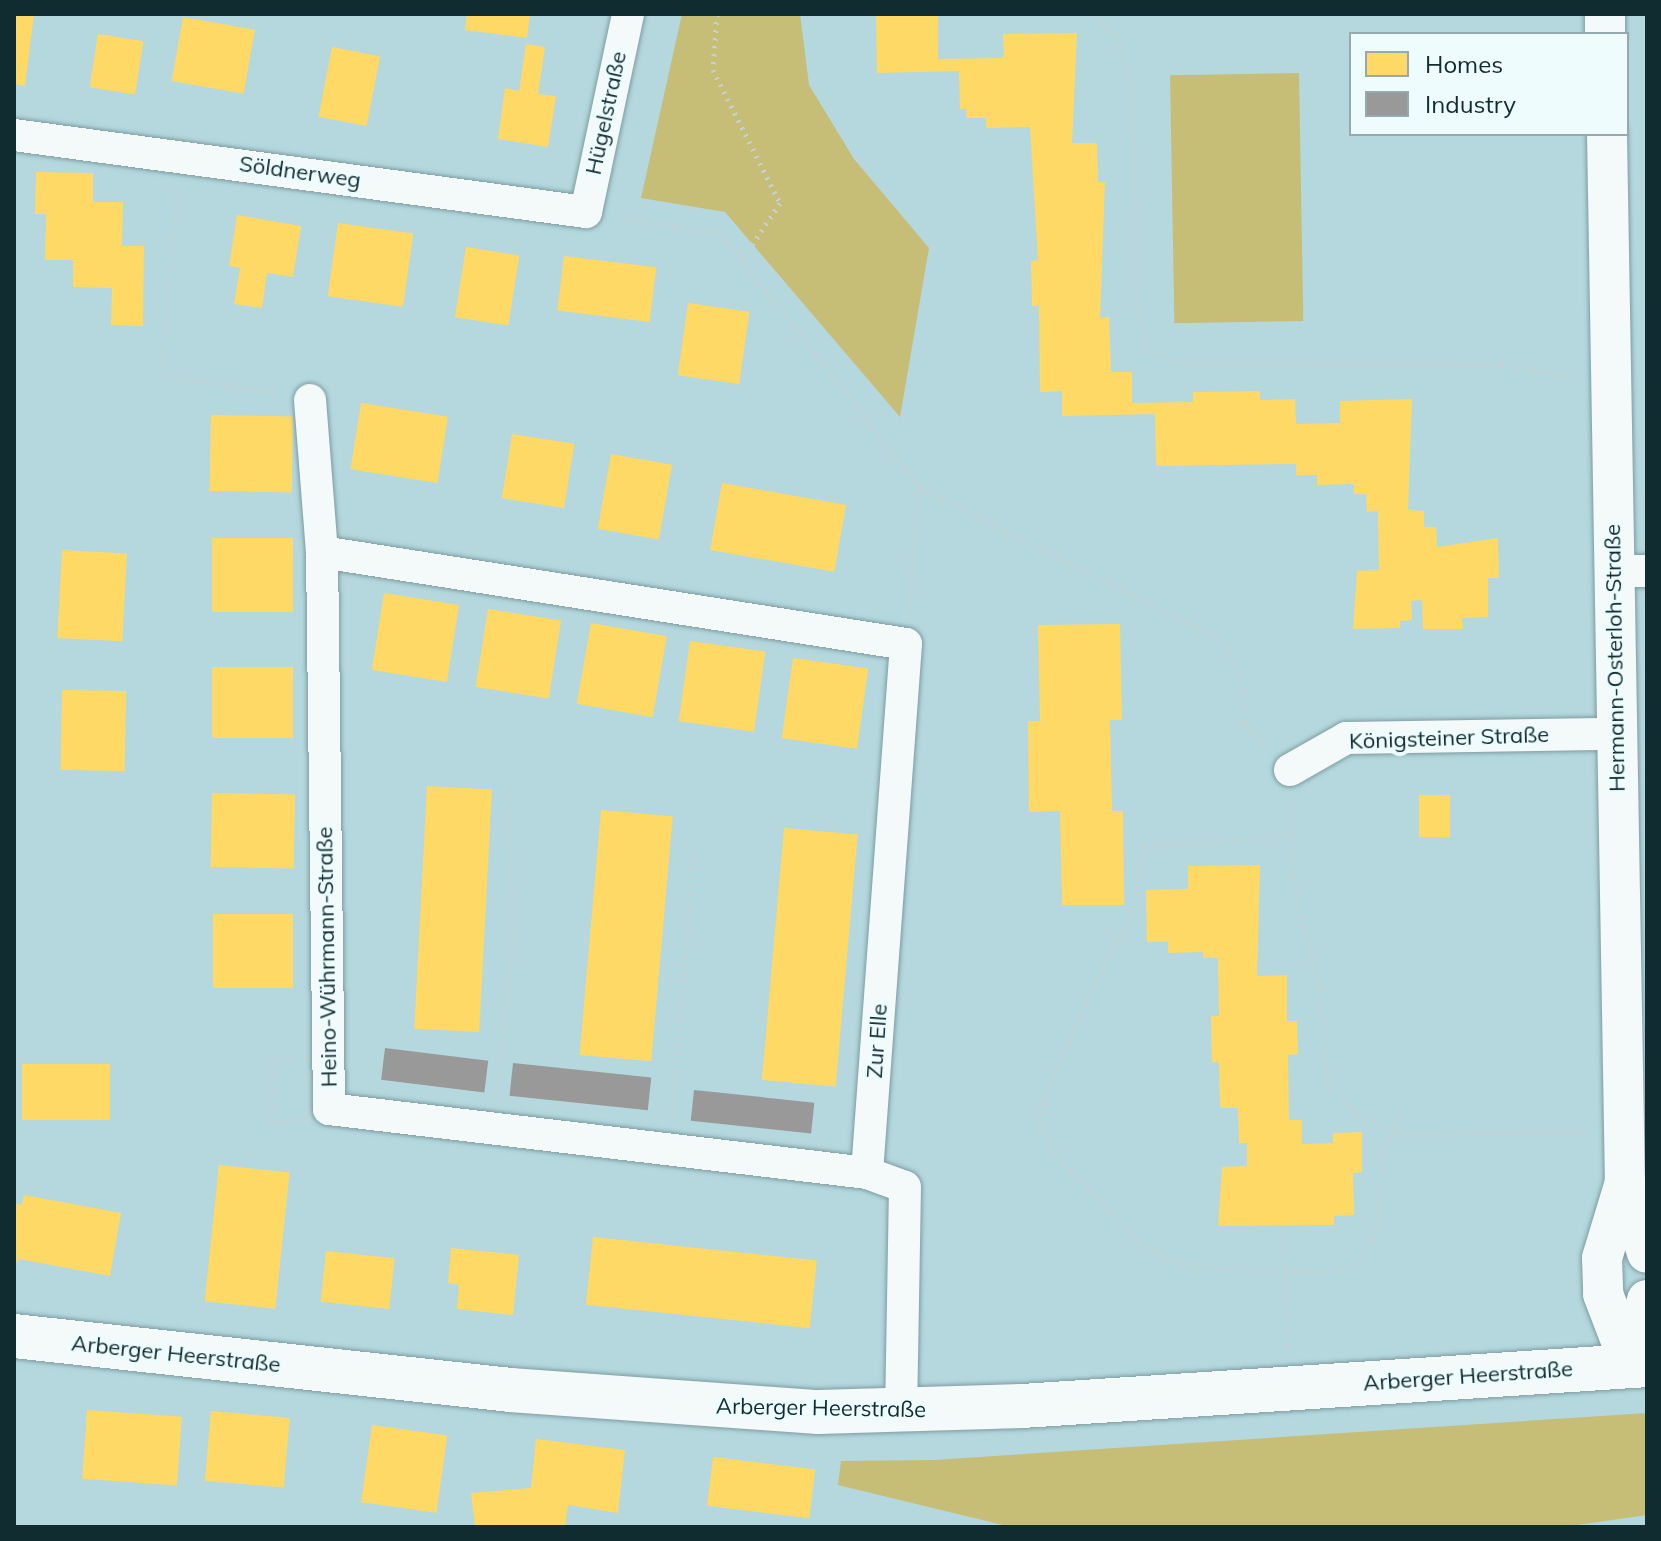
<!DOCTYPE html>
<html>
<head>
<meta charset="utf-8">
<style>
	body { margin:0 }
	#map { position:relative; width:1661px; height:1541px; overflow:hidden; background:#b4d8de; font-family:Mulish,sans-serif }
	div>[style] { position:absolute }
	.green>* { inset:0; background:#c6be77; transform-origin:0 0 }
	.homes>* { inset:0; background:#ffd966; transform-origin:0 0 }
	.industry>* { inset:0; background:#999; transform-origin:0 0 }
	.path>* { height:5px; margin-top:-2.5px; transform-origin:0; background:repeating-linear-gradient(90deg,#c6d1d3 0 2px,transparent 0 8px) }
	.roads { filter:drop-shadow(0 0 2px #7f9ca0) drop-shadow(0 0 2px #7f9ca0) }
	.minor>* { height:32px; margin:-16px; padding:0 16px; transform-origin:16px; border-radius:16px; background:#f4f9fa }
	.tertiary>* { height:40px; margin:-20px; padding:0 20px; transform-origin:20px; border-radius:20px; background:#f4f9fa }
	.secondary>* { height:44px; margin:-22px; padding:0 22px; transform-origin:22px; border-radius:22px; background:#f4f9fa }
	span { translate:-50% -50%; white-space:nowrap; text-align:center; line-height:1.15; -webkit-text-stroke:8px #effcfe; paint-order:stroke }
	.street-label { font-size:22px; color:#102c30 }
	.frame { position:absolute; inset:0; border:16px solid #102c30; pointer-events:none }
	.legend { position:absolute; left:1349px; top:32px; width:280px; height:104px; box-sizing:border-box; background:#effcfe; border:2px solid #96a9ac; margin:0; padding:10px 14px; list-style:none; font-size:24px; color:#102c30 }
	.legend li { display:flex; align-items:center; gap:16px; height:40px }
	.legend b { width:40px; border:2px solid #96a9ac }
</style>
</head>
<body>
<div id="map">
	<div class="green">
		<div style="clip-path:polygon(682px 14px,800px 14px,809px 85px,854px 159px,929px 248px,900px 417px,725px 212px,641px 198px)"></div>
		<div style="left:1299px;top:73px;width:248px;height:129px;rotate:89deg"></div>
		<div style="clip-path:polygon(1647px 1413px,1647px 1515px,1564px 1527px,1011px 1527px,838px 1485px,841px 1461px,934px 1460px)"></div>
	</div>
	<div class="homes">
		<div style="clip-path:polygon(14px 14px,34px 14px,25px 86px,14px 84px)"></div>
		<div style="clip-path:polygon(467px 14px,530px 14px,527px 38px,465px 30px)"></div>
		<div style="clip-path:polygon(876px 14px,938px 14px,938px 59px,1004px 58px,1003px 34px,1077px 33px,1072px 143px,1097px 143px,1098px 182px,1105px 182px,1100px 318px,1109px 317px,1111px 372px,1132px 372px,1132px 403px,1193px 402px,1193px 392px,1260px 391px,1260px 400px,1295px 399px,1296px 424px,1340px 423px,1340px 401px,1412px 399px,1408px 510px,1424px 511px,1424px 527px,1436px 527px,1437px 547px,1498px 538px,1499px 578px,1488px 578px,1488px 617px,1462px 618px,1463px 629px,1423px 629px,1422px 600px,1411px 601px,1412px 620px,1400px 621px,1400px 628px,1353px 629px,1357px 571px,1379px 570px,1378px 511px,1367px 512px,1366px 494px,1354px 494px,1354px 484px,1317px 485px,1317px 475px,1296px 475px,1296px 464px,1156px 466px,1155px 414px,1062px 416px,1062px 391px,1040px 392px,1039px 306px,1032px 306px,1031px 261px,1038px 260px,1030px 127px,986px 128px,986px 118px,966px 118px,966px 109px,960px 109px,959px 71px,877px 73px)"></div>
		<div style="left:183px;top:17px;width:73px;height:65px;rotate:10deg"></div>
		<div style="left:98px;top:34px;width:46px;height:54px;rotate:9deg"></div>
		<div style="clip-path:polygon(526px 44px,545px 47px,538px 94px,556px 96px,548px 147px,498px 139px,505px 88px,519px 91px)"></div>
		<div style="left:332px;top:47px;width:49px;height:71px;rotate:11deg"></div>
		<div style="clip-path:polygon(36px 172px,93px 173px,93px 202px,123px 202px,122px 246px,144px 246px,143px 326px,111px 325px,112px 288px,73px 287px,73px 260px,45px 260px,46px 214px,35px 214px)"></div>
		<div style="clip-path:polygon(237px 215px,301px 226px,293px 277px,267px 273px,262px 308px,234px 304px,240px 268px,229px 266px)"></div>
		<div style="left:338px;top:223px;width:76px;height:74px;rotate:8deg"></div>
		<div style="left:466px;top:247px;width:54px;height:71px;rotate:9deg"></div>
		<div style="left:564px;top:256px;width:93px;height:55px;rotate:7deg"></div>
		<div style="left:688px;top:303px;width:62px;height:73px;rotate:8deg"></div>
		<div style="left:361px;top:403px;width:88px;height:67px;rotate:9deg"></div>
		<div style="left:211px;top:415px;width:82px;height:76px;rotate:1deg"></div>
		<div style="left:512px;top:434px;width:63px;height:65px;rotate:9deg"></div>
		<div style="left:611px;top:454px;width:62px;height:76px;rotate:10deg"></div>
		<div style="left:722px;top:483px;width:126px;height:68px;rotate:10deg"></div>
		<div style="left:212px;top:538px;width:81px;height:74px"></div>
		<div style="left:62px;top:550px;width:65px;height:88px;rotate:3deg"></div>
		<div style="left:384px;top:593px;width:76px;height:78px;rotate:9deg"></div>
		<div style="left:488px;top:609px;width:74px;height:79px;rotate:9deg"></div>
		<div style="left:591px;top:623px;width:77px;height:82px;rotate:10deg"></div>
		<div style="clip-path:polygon(1120px 624px,1122px 720px,1110px 720px,1112px 811px,1123px 811px,1124px 905px,1062px 905px,1060px 811px,1029px 812px,1028px 721px,1040px 721px,1038px 625px)"></div>
		<div style="left:690px;top:641px;width:76px;height:81px;rotate:8deg"></div>
		<div style="left:793px;top:658px;width:76px;height:81px;rotate:8deg"></div>
		<div style="left:293px;top:667px;width:71px;height:81px;rotate:90deg"></div>
		<div style="left:62px;top:690px;width:64px;height:80px;rotate:1deg"></div>
		<div style="left:427px;top:786px;width:65px;height:243px;rotate:3deg"></div>
		<div style="left:212px;top:793px;width:83px;height:74px;rotate:1deg"></div>
		<div style="left:1419px;top:795px;width:31px;height:42px"></div>
		<div style="left:601px;top:810px;width:72px;height:246px;rotate:5deg"></div>
		<div style="left:784px;top:828px;width:74px;height:253px;rotate:5deg"></div>
		<div style="clip-path:polygon(1260px 865px,1257px 976px,1287px 975px,1287px 1021px,1297px 1021px,1298px 1054px,1288px 1055px,1289px 1120px,1302px 1120px,1302px 1144px,1333px 1143px,1333px 1133px,1362px 1132px,1362px 1172px,1353px 1173px,1354px 1215px,1334px 1216px,1334px 1225px,1218px 1226px,1222px 1167px,1247px 1166px,1247px 1143px,1239px 1143px,1238px 1108px,1220px 1108px,1219px 1062px,1212px 1062px,1211px 1016px,1219px 1016px,1218px 958px,1203px 958px,1203px 952px,1168px 953px,1168px 942px,1147px 942px,1146px 890px,1188px 889px,1188px 866px)"></div>
		<div style="left:213px;top:914px;width:80px;height:74px"></div>
		<div style="left:22px;top:1064px;width:88px;height:56px"></div>
		<div style="left:219px;top:1165px;width:71px;height:137px;rotate:6deg"></div>
		<div style="clip-path:polygon(24px 1195px,121px 1213px,110px 1276px,19px 1259px,14px 1266px,14px 1203px,22px 1205px)"></div>
		<div style="left:593px;top:1237px;width:225px;height:68px;rotate:6deg"></div>
		<div style="clip-path:polygon(451px 1248px,519px 1255px,513px 1315px,457px 1309px,459px 1285px,448px 1283px)"></div>
		<div style="left:326px;top:1251px;width:69px;height:51px;rotate:6deg"></div>
		<div style="left:87px;top:1410px;width:95px;height:69px;rotate:4deg"></div>
		<div style="left:211px;top:1411px;width:79px;height:70px;rotate:5deg"></div>
		<div style="left:372px;top:1425px;width:76px;height:78px;rotate:8deg"></div>
		<div style="clip-path:polygon(536px 1439px,625px 1450px,618px 1513px,568px 1505px,565px 1527px,475px 1527px,471px 1493px,531px 1488px)"></div>
		<div style="left:713px;top:1457px;width:103px;height:49px;rotate:7deg"></div>
	</div>
	<div class="industry">
		<div style="left:385px;top:1048px;width:104px;height:32px;rotate:7deg"></div>
		<div style="left:513px;top:1063px;width:139px;height:33px;rotate:6deg"></div>
		<div style="left:694px;top:1090px;width:121px;height:31px;rotate:6deg"></div>
	</div>
	<div class="path">
		<div style="left:717px;top:14px;width:56px;rotate:94.1deg"></div>
		<div style="left:713px;top:70px;width:149px;rotate:63.3deg"></div>
		<div style="left:780px;top:203px;width:69px;rotate:123.7deg"></div>
		<div style="left:1096px;top:14px;width:31px;rotate:48deg"></div>
		<div style="left:1117px;top:37px;width:55px;rotate:73.2deg"></div>
		<div style="left:1133px;top:90px;width:215px;rotate:88.9deg"></div>
		<div style="left:1137px;top:305px;width:47px;rotate:77.7deg"></div>
		<div style="left:1147px;top:351px;width:32px;rotate:20deg"></div>
		<div style="left:1177px;top:362px;width:325px;rotate:0.4deg"></div>
		<div style="left:1502px;top:364px;width:73px;rotate:10.2deg"></div>
		<div style="left:177px;top:190px;width:185px;rotate:94.7deg"></div>
		<div style="left:162px;top:374px;width:117px;rotate:9.9deg"></div>
		<div style="left:618px;top:217px;width:104px;rotate:8.8deg"></div>
		<div style="left:721px;top:233px;width:323px;rotate:51.9deg"></div>
		<div style="left:920px;top:487px;width:335px;rotate:26.8deg"></div>
		<div style="left:1219px;top:638px;width:40px;rotate:57.1deg"></div>
		<div style="left:1241px;top:672px;width:51px;rotate:86.6deg"></div>
		<div style="left:1244px;top:723px;width:33px;rotate:45deg"></div>
		<div style="left:909px;top:612px;width:125px;rotate:-85deg"></div>
		<div style="left:1291px;top:803px;width:74px;rotate:89.2deg"></div>
		<div style="left:1292px;top:877px;width:114px;rotate:75.7deg"></div>
		<div style="left:1320px;top:987px;width:94px;rotate:85.7deg"></div>
		<div style="left:1327px;top:1081px;width:45px;rotate:47.7deg"></div>
		<div style="left:1357px;top:1114px;width:48px;rotate:24.4deg"></div>
		<div style="left:1401px;top:1134px;width:185px;rotate:-0.9deg"></div>
		<div style="left:1291px;top:836px;width:147px;rotate:176.1deg"></div>
		<div style="left:1144px;top:846px;width:68px;rotate:99.3deg"></div>
		<div style="left:1133px;top:913px;width:77px;rotate:118.6deg"></div>
		<div style="left:1096px;top:981px;width:133px;rotate:113.9deg"></div>
		<div style="left:1042px;top:1103px;width:21px;rotate:98deg"></div>
		<div style="left:1039px;top:1124px;width:31px;rotate:61deg"></div>
		<div style="left:1054px;top:1151px;width:124px;rotate:46.6deg"></div>
		<div style="left:1139px;top:1241px;width:33px;rotate:33deg"></div>
		<div style="left:1167px;top:1259px;width:39px;rotate:13deg"></div>
		<div style="left:1205px;top:1268px;width:128px;rotate:1.8deg"></div>
		<div style="left:1333px;top:1272px;width:30px;rotate:-20deg"></div>
		<div style="left:1361px;top:1262px;width:26px;rotate:-62deg"></div>
		<div style="left:1373px;top:1239px;width:30px;rotate:-75deg"></div>
		<div style="left:1381px;top:1210px;width:59px;rotate:-89deg"></div>
		<div style="left:1382px;top:1151px;width:44px;rotate:-62.9deg"></div>
		<div style="left:272px;top:1056px;width:39px"></div>
		<div style="left:311px;top:1056px;width:64px;rotate:90.9deg"></div>
		<div style="left:310px;top:1120px;width:38px;rotate:178deg"></div>
		<div style="left:272px;top:1121px;width:65px;rotate:-90deg"></div>
		<div style="left:497px;top:1096px;width:157px;rotate:-84.1deg"></div>
		<div style="left:513px;top:940px;width:150px;rotate:-91.9deg"></div>
		<div style="left:673px;top:1117px;width:268px;rotate:-85.5deg"></div>
		<div style="left:1285px;top:1225px;width:123px;rotate:89.1deg"></div>
	</div>
	<div class="roads">
		<div class="minor">
			<div style="left:14px;top:135px;width:577px;rotate:7.67deg"></div>
			<div style="left:586px;top:212px;width:202px;rotate:-78deg"></div>
			<div style="left:310px;top:400px;width:152px;rotate:85.5deg"></div>
			<div style="left:322px;top:552px;width:591px;rotate:8.95deg"></div>
			<div style="left:906px;top:644px;width:530px;rotate:94.22deg"></div>
			<div style="left:867px;top:1173px;width:40px;rotate:20.2deg"></div>
			<div style="left:905px;top:1187px;width:224px;rotate:91deg"></div>
			<div style="left:322px;top:552px;width:557px;rotate:89.28deg"></div>
			<div style="left:329px;top:1109px;width:542px;rotate:6.78deg"></div>
			<div style="left:1614px;top:571px;width:33px"></div>
			<div style="left:1290px;top:770px;width:64px;rotate:-29.7deg"></div>
			<div style="left:1346px;top:738px;width:269px;rotate:-0.9deg"></div>
		</div>
		<div class="tertiary">
			<div style="left:1605px;top:14px;width:20px;rotate:90deg"></div>
			<div style="left:1607px;top:134px;width:1048px;rotate:89.02deg"></div>
			<div style="left:1625px;top:1182px;width:74px;rotate:72.8deg"></div>
			<div style="left:1625px;top:1182px;width:79px;rotate:106.8deg"></div>
			<div style="left:1602px;top:1258px;width:36px;rotate:88deg"></div>
			<div style="left:1603px;top:1294px;width:78px;rotate:69deg"></div>
			<div style="left:1631px;top:1367px;width:69px;rotate:-76.6deg"></div>
		</div>
		<div class="secondary">
			<div style="left:14px;top:1336px;width:499px;rotate:6.2deg"></div>
			<div style="left:510px;top:1390px;width:309px;rotate:4.1deg"></div>
			<div style="left:818px;top:1412px;width:204px;rotate:-1.7deg"></div>
			<div style="left:1022px;top:1406px;width:626px;rotate:-3.75deg"></div>
		</div>
	</div>
	<div class="street-label">
		<span style="left:606px;top:113px;rotate:-78deg">Hügelstraße</span>
		<span style="left:300px;top:172px;rotate:8deg">Söldnerweg</span>
		<span style="left:1615px;top:658px;rotate:-91deg">Hermann-Osterloh-Straße</span>
		<span style="left:1449px;top:738px;rotate:-2deg">Königsteiner Straße</span>
		<span style="left:327px;top:957px;rotate:-91deg">Heino-Wührmann-Straße</span>
		<span style="left:877px;top:1041px;rotate:-86deg">Zur Elle</span>
		<span style="left:176px;top:1354px;rotate:6deg">Arberger Heerstraße</span>
		<span style="left:1468px;top:1376px;rotate:-4deg">Arberger Heerstraße</span>
		<span style="left:821px;top:1408px;rotate:1deg">Arberger Heerstraße</span>
	</div>
	<div class="frame"></div>
	<ul class="legend">
	<li><b style="height:22px;background:#ffd966"></b>Homes</li>
	<li><b style="height:22px;background:#999"></b>Industry</li>
	</ul>
</div>
</body>
</html>
